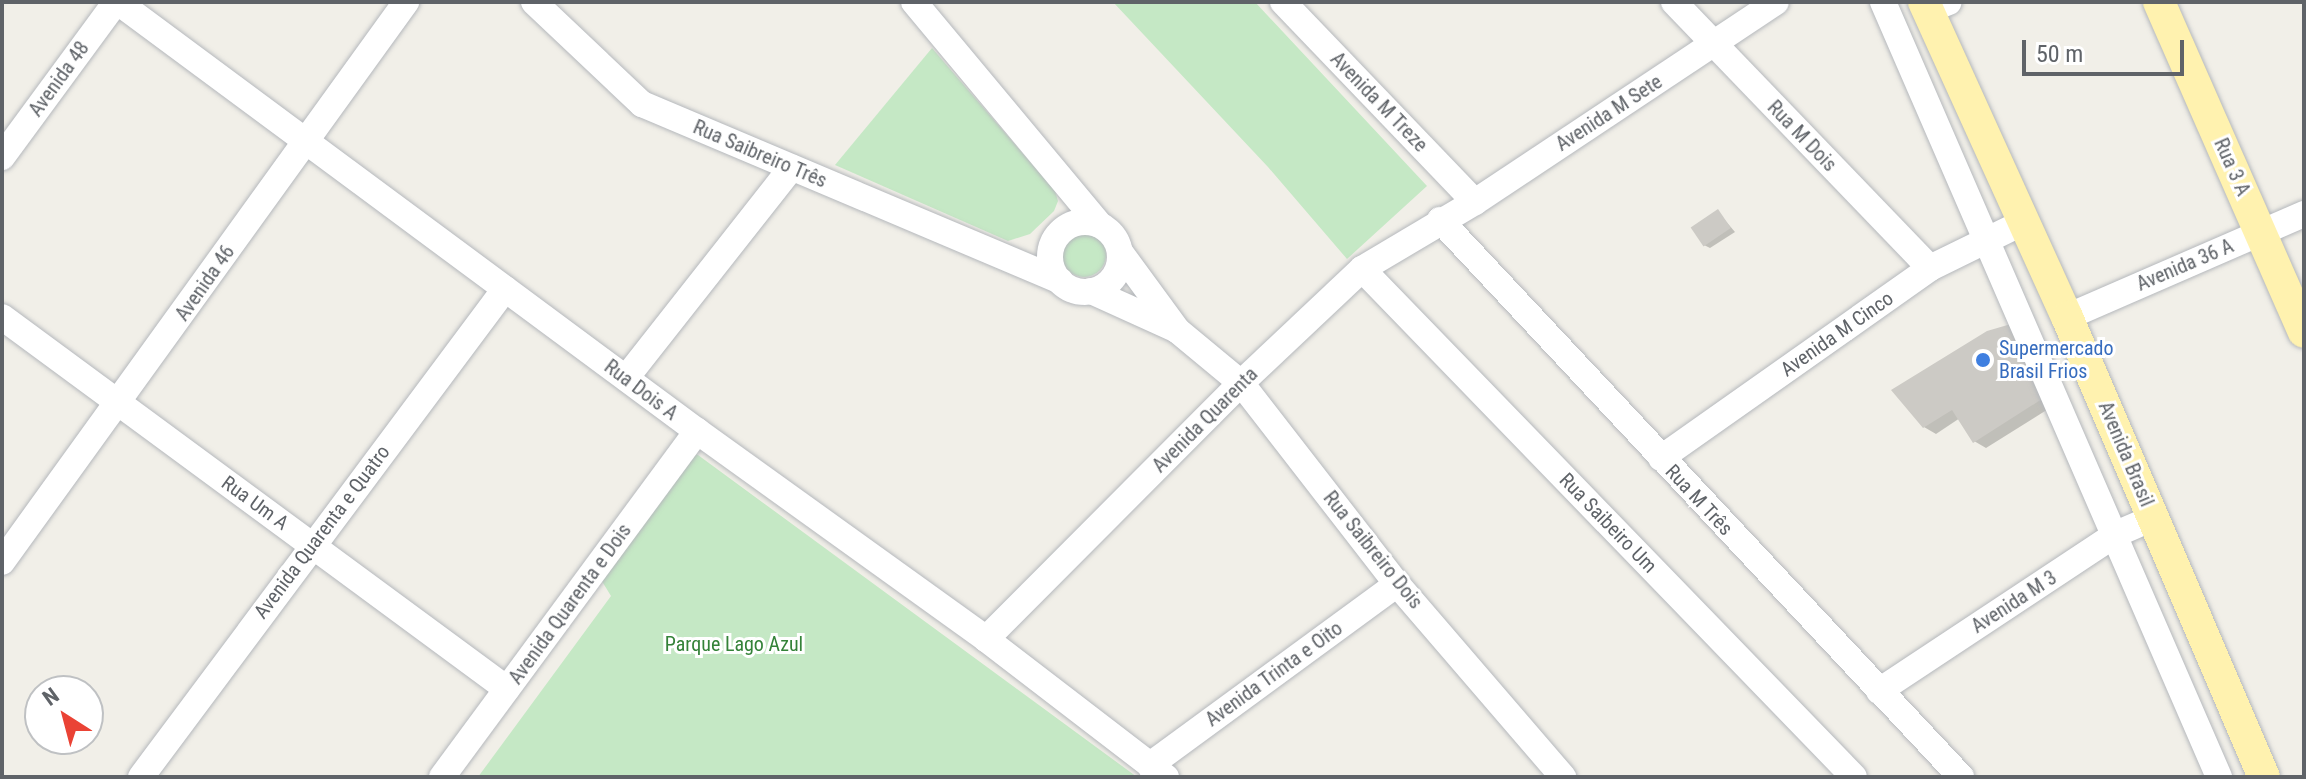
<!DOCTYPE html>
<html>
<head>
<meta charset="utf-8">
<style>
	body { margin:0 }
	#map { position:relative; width:2306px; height:779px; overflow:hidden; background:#f1efe8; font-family:"Roboto Condensed",sans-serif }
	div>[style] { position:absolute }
	.green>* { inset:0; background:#c5e8c5 }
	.round { border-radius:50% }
	.shadow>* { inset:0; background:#0003 }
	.building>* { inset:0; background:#cccac5; transform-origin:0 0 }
	.roads { filter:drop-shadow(0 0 2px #b5b8bc) drop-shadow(0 0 2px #b5b8bc) }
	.minor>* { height:26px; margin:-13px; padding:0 13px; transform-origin:13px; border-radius:13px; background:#fff }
	.minor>.ring { margin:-13px; padding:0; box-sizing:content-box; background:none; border:26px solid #fff; border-radius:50% }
	.major>* { height:32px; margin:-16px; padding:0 16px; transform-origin:16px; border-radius:16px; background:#fff2af }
	.dots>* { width:22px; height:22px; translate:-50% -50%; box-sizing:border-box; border:4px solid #fff; border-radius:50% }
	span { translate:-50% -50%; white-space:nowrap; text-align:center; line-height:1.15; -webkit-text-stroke:6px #fff; paint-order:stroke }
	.street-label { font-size:20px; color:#5f6368 }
	.shop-label { font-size:20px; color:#366cbe }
	.left { translate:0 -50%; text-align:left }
	.park-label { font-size:20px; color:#348238 }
	.frame { position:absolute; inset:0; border:4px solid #5f6368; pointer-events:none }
	.north { position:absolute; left:24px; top:675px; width:80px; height:80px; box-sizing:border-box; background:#fff; border:2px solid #bfc1c3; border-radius:50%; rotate:324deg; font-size:22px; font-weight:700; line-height:32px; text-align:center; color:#5f6368 }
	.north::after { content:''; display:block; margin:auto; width:28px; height:36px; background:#ea4335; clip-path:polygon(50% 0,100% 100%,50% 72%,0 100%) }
	.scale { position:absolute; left:2022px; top:40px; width:162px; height:36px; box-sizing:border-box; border:4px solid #5f6368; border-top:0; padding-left:10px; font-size:24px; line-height:28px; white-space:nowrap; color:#5f6368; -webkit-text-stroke:6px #fff; paint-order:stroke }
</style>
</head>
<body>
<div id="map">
	<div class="green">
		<div style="clip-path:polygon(1113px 2px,1255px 2px,1427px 186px,1347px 259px,1268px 167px)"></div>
		<div style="clip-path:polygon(932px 48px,1055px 191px,1058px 201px,1054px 211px,1030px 234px,1008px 241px,835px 165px)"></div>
		<div class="round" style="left:1062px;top:233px;width:44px;height:44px"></div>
		<div style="clip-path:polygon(690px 453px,698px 455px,1137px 777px,478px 777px,611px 596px,600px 578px)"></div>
	</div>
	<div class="shadow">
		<div style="clip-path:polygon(1718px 212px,1735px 232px,1710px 248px,1704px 245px)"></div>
		<div style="clip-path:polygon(1988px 333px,2053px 406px,1986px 448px,1974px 441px,1960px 418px,1936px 434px,1924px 427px)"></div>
	</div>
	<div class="building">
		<div style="left:1718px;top:209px;width:23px;height:33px;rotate:56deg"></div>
		<div style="clip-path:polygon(2011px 324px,2042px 399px,1973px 443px,1952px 410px,1923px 428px,1891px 390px,1987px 331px)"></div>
	</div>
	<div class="roads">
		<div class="minor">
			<div style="left:118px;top:2px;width:721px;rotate:36.54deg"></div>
			<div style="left:697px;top:431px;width:356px;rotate:35.7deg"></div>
			<div style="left:986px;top:639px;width:227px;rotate:37.5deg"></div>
			<div style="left:534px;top:2px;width:149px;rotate:43.4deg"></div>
			<div style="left:642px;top:104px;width:454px;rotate:22.9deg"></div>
			<div style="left:914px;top:2px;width:290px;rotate:50.2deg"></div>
			<div style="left:1283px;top:2px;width:277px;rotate:46.2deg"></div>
			<div style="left:1674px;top:2px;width:369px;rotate:46.1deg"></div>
			<div style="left:1883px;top:2px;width:845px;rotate:66.56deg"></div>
			<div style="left:1928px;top:10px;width:22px;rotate:-21deg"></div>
			<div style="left:2px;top:157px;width:192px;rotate:-53.7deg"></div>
			<div style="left:1440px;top:220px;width:763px;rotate:46.91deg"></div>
			<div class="ring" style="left:1050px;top:222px;width:44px;height:44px"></div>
			<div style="left:1120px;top:252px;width:97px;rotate:53.8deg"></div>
			<div style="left:1177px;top:330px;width:83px;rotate:39.6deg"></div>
			<div style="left:1241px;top:383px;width:254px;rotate:52.2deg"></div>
			<div style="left:1397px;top:584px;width:255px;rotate:49.3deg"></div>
			<div style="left:1362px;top:269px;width:707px;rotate:45.92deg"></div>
			<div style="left:1091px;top:291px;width:92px;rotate:24.3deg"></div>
			<div style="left:2px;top:317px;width:627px;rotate:36.38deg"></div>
			<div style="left:2067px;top:317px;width:258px;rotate:-23.5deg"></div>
			<div style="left:626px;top:378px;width:268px;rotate:-51.8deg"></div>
			<div style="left:1661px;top:458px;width:329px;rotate:-35.2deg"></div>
			<div style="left:1930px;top:268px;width:102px;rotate:-26.1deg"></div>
			<div style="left:2px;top:562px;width:691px;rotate:-54.19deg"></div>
			<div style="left:986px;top:639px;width:361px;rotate:-45.1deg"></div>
			<div style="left:1241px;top:383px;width:166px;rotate:-43.3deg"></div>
			<div style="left:1362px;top:269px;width:131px;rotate:-30.7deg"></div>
			<div style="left:1475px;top:202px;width:361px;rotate:-33.6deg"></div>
			<div style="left:1879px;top:691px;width:284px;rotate:-33.5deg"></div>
			<div style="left:2116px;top:534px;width:40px;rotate:-23.4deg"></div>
			<div style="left:141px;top:777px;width:609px;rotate:-53.28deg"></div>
			<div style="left:442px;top:777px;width:430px;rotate:-53.6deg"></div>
			<div style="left:1156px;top:777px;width:13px;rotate:-117deg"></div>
			<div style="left:1150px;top:765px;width:306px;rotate:-36.2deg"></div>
		</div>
		<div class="major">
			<div style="left:1924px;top:2px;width:346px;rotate:65.6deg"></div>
			<div style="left:2067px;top:317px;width:500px;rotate:66.82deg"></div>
			<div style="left:2159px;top:2px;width:360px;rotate:66.3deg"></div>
		</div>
	</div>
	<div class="dots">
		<div style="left:1983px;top:360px;background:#3f7fe0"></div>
	</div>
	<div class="street-label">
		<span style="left:59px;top:79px;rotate:-54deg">Avenida 48</span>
		<span style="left:1379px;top:102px;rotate:46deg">Avenida M Treze</span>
		<span style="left:1609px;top:113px;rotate:-33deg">Avenida M Sete</span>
		<span style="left:1802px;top:136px;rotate:46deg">Rua M Dois</span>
		<span style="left:760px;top:154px;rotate:23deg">Rua Saibreiro Três</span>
		<span style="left:2232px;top:167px;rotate:66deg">Rua 3 A</span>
		<span style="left:2185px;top:265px;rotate:-23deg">Avenida 36 A</span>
		<span style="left:205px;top:283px;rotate:-55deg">Avenida 46</span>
		<span style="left:1837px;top:334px;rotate:-35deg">Avenida M Cinco</span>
		<span style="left:641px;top:390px;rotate:37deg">Rua Dois A</span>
		<span style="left:1205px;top:420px;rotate:-45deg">Avenida Quarenta</span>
		<span style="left:2126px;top:454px;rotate:67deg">Avenida Brasil</span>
		<span style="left:1699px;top:500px;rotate:47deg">Rua M Três</span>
		<span style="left:255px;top:503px;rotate:36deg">Rua Um A</span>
		<span style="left:1608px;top:523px;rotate:46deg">Rua Saibeiro Um</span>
		<span style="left:322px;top:532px;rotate:-53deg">Avenida Quarenta e Quatro</span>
		<span style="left:1373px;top:550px;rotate:51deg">Rua Saibreiro Dois</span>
		<span style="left:2014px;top:602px;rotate:-33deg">Avenida M 3</span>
		<span style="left:570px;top:604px;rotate:-54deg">Avenida Quarenta e Dois</span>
		<span style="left:1274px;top:674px;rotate:-36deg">Avenida Trinta e Oito</span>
	</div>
	<div class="shop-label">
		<span class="left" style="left:1999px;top:360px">Supermercado<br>Brasil Frios</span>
	</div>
	<div class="park-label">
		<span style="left:734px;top:644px">Parque Lago Azul</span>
	</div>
	<div class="frame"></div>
	<div class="north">N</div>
	<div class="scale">50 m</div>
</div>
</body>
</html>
